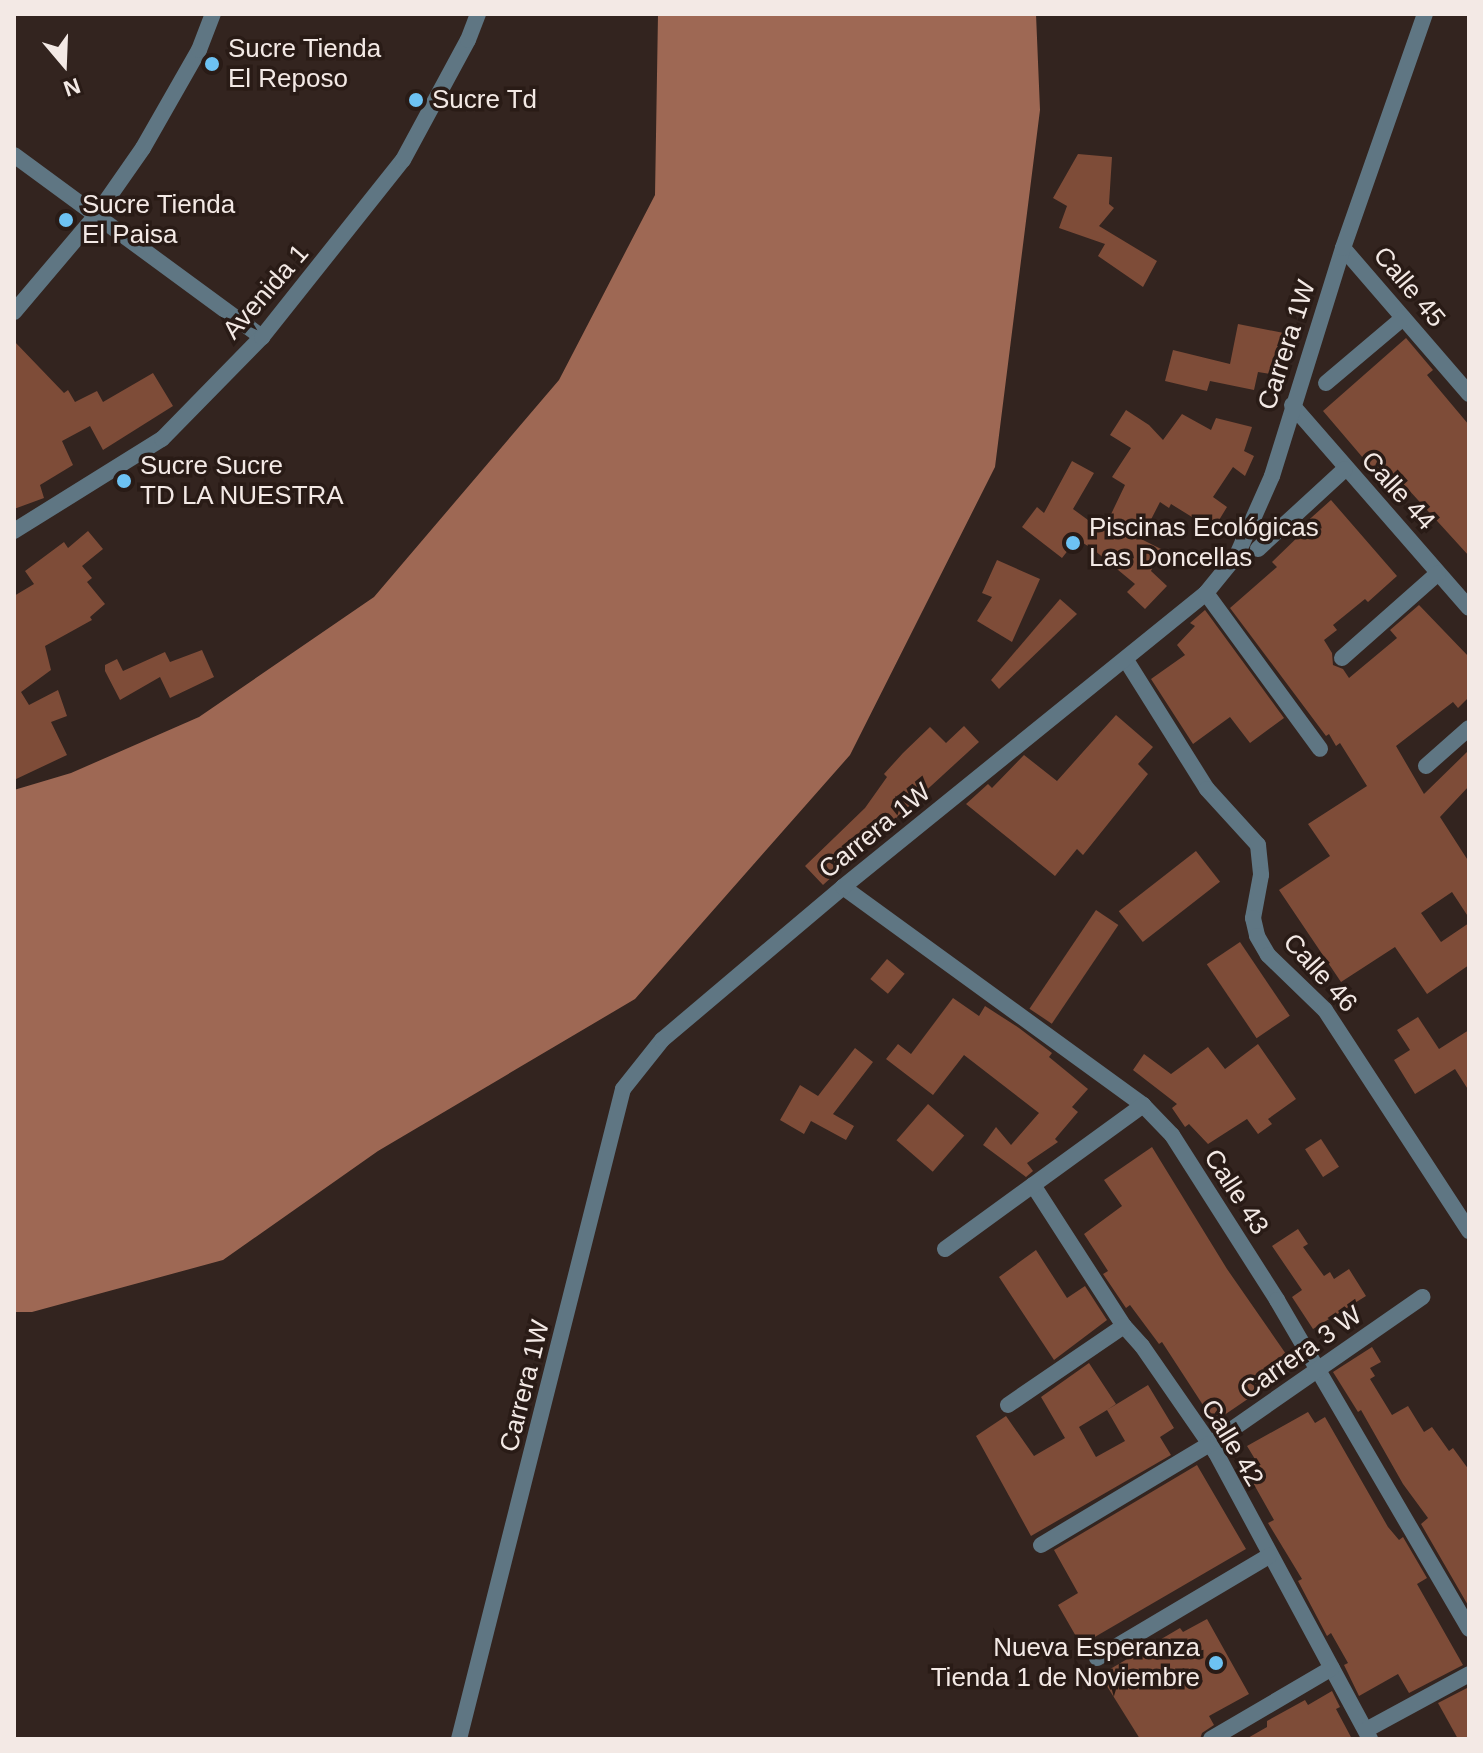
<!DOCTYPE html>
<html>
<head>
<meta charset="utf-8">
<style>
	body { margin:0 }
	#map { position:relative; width:1483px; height:1753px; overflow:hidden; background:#33241f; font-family:Arial,sans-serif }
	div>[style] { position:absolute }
	.water>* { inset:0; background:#9e6854 }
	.building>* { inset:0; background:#7e4c38; transform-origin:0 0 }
	.minor>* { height:16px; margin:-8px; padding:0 8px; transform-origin:8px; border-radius:8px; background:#5f7683 }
	.dots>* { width:22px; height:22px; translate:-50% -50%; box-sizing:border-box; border:4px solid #291b16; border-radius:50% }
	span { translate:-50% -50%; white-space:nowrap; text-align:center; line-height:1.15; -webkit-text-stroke:7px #291b16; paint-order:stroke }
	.poi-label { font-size:26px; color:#f3e9e5 }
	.left { translate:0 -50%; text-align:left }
	.right { translate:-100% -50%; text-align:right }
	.street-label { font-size:26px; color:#f3e9e5 }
	.frame { position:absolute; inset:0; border:16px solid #f3e9e5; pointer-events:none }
	.north { position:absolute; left:24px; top:24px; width:80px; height:80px; -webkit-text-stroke:6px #291b16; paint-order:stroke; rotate:161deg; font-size:22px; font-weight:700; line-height:32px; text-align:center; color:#f3e9e5 }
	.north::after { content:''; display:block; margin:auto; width:28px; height:36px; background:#f3e9e5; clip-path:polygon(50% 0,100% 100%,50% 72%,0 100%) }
</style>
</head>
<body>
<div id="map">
	<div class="water">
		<div style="clip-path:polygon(658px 14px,1036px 14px,1040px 110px,995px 467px,850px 755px,635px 999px,378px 1151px,223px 1260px,32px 1312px,14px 1312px,14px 790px,71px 773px,199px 717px,374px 597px,559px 380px,655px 195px)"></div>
	</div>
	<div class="building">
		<div style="clip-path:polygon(1078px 154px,1112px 157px,1109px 204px,1114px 208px,1099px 226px,1157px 261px,1143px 287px,1098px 256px,1105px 244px,1059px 228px,1067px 206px,1053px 198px)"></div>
		<div style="clip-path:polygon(1238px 324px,1289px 334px,1282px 376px,1258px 372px,1254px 390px,1210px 381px,1207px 391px,1165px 381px,1173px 350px,1230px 364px)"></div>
		<div style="clip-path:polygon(1406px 338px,1433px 370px,1427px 375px,1469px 425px,1469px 556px,1397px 477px,1387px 486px,1323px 411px)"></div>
		<div style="clip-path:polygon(14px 341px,64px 393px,68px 390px,75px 402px,97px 391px,103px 402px,153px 373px,173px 406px,103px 450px,90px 426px,62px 441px,73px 465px,40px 485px,44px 498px,14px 509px)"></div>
		<div style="clip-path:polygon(1126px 410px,1149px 425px,1163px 440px,1182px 414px,1211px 430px,1216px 418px,1252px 427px,1244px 451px,1254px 456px,1245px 476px,1233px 467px,1213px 497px,1227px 507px,1213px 530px,1171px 504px,1169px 508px,1160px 502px,1141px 539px,1161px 549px,1151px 571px,1167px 586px,1145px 609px,1127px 592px,1135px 584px,1094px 550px,1077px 539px,1062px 558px,1022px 527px,1037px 507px,1044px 513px,1072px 461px,1094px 473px,1073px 509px,1103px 531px,1125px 485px,1112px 477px,1131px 448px,1110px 435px)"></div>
		<div style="clip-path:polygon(1331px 500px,1397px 576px,1368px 602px,1365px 599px,1333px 625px,1337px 630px,1324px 640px,1332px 653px,1333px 665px,1343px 669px,1349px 678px,1397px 638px,1390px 630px,1419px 605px,1469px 657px,1469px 697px,1458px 708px,1453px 702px,1396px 746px,1424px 794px,1469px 750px,1469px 786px,1440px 817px,1469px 862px,1469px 918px,1452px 892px,1421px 913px,1441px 942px,1469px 923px,1469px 965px,1427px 994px,1395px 947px,1341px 982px,1279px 890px,1330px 856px,1308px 824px,1367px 786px,1340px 743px,1336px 746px,1329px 734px,1326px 736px,1230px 608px,1277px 567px,1272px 562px,1305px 530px,1302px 526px)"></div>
		<div style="clip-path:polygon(88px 531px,103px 549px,82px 566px,92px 578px,87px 582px,105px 604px,90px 617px,92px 620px,45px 646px,51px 670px,21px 692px,29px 705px,58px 690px,67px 716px,51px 722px,67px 755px,14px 780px,14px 596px,34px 584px,25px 571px,64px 542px,68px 548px)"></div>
		<div style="clip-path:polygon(997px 560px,1040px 579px,1012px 642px,977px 621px,992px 597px,982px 593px)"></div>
		<div style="clip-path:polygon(1060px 599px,1077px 614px,999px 689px,991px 680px)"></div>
		<div style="clip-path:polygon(1205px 610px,1284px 718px,1250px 743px,1230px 717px,1193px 744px,1151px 679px,1185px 655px,1177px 645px,1195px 626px,1190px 623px)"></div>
		<div style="clip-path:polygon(202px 650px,214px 677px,170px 698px,160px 677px,120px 700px,105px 671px,105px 665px,117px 659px,123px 671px,165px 652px,170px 662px)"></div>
		<div style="clip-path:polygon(1116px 715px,1153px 747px,1138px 764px,1148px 774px,1083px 855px,1077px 849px,1055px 876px,966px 804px,988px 784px,992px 788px,1024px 755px,1057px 781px)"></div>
		<div style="clip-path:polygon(964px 726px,979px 742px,823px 885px,805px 866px,865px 808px,887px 777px,884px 774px,903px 753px,930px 727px,946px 743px)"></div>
		<div style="left:1196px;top:851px;width:39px;height:98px;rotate:52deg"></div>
		<div style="left:1096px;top:910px;width:27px;height:119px;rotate:34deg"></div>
		<div style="left:1240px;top:942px;width:89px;height:40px;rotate:56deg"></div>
		<div style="left:887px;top:959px;width:23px;height:26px;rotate:40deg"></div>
		<div style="clip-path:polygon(953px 998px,979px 1016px,985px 1006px,1019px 1028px,1052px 1053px,1049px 1057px,1088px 1089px,1072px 1107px,1078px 1112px,1055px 1139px,1058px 1142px,1027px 1163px,1033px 1171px,1026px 1177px,983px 1145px,996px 1127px,1011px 1145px,1039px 1113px,964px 1055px,933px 1095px,886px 1059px,898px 1044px,911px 1054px)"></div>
		<div style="clip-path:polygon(1418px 1017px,1439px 1049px,1469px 1030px,1469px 1091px,1455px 1069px,1415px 1094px,1394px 1060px,1410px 1050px,1397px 1030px)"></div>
		<div style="clip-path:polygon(1258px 1044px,1296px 1099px,1268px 1119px,1272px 1124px,1258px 1134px,1247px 1119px,1208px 1144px,1189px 1124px,1185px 1127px,1172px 1108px,1177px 1104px,1133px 1070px,1144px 1054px,1171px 1074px,1208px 1047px,1225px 1069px)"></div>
		<div style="clip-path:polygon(855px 1048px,873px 1062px,833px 1114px,854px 1126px,846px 1140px,811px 1121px,804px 1134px,780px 1120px,800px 1085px,818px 1096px)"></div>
		<div style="left:928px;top:1104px;width:48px;height:48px;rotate:41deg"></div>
		<div style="left:1321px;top:1139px;width:33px;height:19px;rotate:57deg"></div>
		<div style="clip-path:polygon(1152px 1147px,1227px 1269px,1295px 1367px,1214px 1422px,1162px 1342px,1159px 1344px,1130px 1305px,1126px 1308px,1103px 1274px,1108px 1271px,1084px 1234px,1122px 1206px,1104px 1180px)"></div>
		<div style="clip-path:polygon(1298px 1229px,1308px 1244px,1303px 1247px,1324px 1276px,1330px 1272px,1334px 1279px,1349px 1269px,1366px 1296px,1313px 1329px,1292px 1297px,1302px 1290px,1272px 1246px)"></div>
		<div style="clip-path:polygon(1036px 1250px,1067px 1298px,1085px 1286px,1107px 1320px,1054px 1360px,999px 1277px)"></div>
		<div style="clip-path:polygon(1372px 1347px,1381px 1362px,1370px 1368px,1375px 1376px,1370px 1379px,1392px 1415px,1408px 1406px,1424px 1432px,1432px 1427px,1449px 1451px,1453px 1448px,1469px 1470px,1469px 1607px,1421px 1524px,1428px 1518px,1403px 1484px,1361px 1410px,1358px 1412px,1333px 1372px)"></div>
		<div style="clip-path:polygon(evenodd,1089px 1363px,1116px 1404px,1107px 1410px,1148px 1385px,1174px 1428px,1160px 1437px,1171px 1455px,1031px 1536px,976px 1436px,1006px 1416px,1034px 1456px,1065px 1438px,1041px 1397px,1089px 1363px,1107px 1410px,1125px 1441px,1096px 1457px,1079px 1427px,1107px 1410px)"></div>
		<div style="clip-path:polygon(1308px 1412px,1315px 1423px,1325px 1417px,1388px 1527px,1399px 1540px,1403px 1537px,1427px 1578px,1417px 1584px,1463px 1665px,1409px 1693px,1398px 1674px,1359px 1696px,1344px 1665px,1348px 1663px,1331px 1633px,1327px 1636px,1298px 1581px,1302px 1579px,1268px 1523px,1274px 1520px,1252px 1481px,1264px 1474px,1247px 1446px)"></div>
		<div style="clip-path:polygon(1197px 1465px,1246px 1549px,1081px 1645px,1058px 1605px,1078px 1593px,1054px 1550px)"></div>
		<div style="clip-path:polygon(1207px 1619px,1249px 1694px,1209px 1716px,1214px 1725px,1202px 1733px,1200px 1739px,1140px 1739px,1100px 1675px,1180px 1628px,1183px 1632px)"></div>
		<div style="clip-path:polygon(1469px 1687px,1469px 1739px,1458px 1739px,1438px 1703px)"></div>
		<div style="clip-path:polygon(1332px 1691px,1340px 1707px,1336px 1709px,1352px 1739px,1246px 1739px,1267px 1727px,1267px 1721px,1305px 1700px,1308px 1705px)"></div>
	</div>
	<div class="minor">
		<div style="left:14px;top:155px;width:308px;rotate:36.3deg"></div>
		<div style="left:1343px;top:248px;width:193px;rotate:49.2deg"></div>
		<div style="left:14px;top:312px;width:128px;rotate:-49.7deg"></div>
		<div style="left:97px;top:214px;width:80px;rotate:-55.1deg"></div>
		<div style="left:143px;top:148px;width:113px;rotate:-60.3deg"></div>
		<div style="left:199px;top:50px;width:39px;rotate:-69deg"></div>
		<div style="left:1326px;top:383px;width:101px;rotate:-40.2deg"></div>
		<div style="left:1292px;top:405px;width:269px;rotate:48.9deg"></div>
		<div style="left:14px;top:531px;width:174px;rotate:-31.9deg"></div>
		<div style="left:162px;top:439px;width:143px;rotate:-45.6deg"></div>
		<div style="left:262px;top:337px;width:226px;rotate:-51.5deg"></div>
		<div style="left:403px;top:160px;width:136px;rotate:-61.6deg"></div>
		<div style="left:468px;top:40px;width:28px;rotate:-69deg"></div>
		<div style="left:1258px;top:549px;width:118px;rotate:-42.6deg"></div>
		<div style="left:1206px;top:593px;width:193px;rotate:53.8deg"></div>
		<div style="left:1342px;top:658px;width:128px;rotate:-41.5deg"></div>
		<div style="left:1126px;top:660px;width:152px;rotate:57.9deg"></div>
		<div style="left:1207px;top:789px;width:76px;rotate:47.7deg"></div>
		<div style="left:1258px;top:845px;width:30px;rotate:84deg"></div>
		<div style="left:1261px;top:875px;width:44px;rotate:100.5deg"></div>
		<div style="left:1253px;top:918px;width:18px;rotate:77deg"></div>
		<div style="left:1257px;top:936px;width:22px;rotate:60deg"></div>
		<div style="left:1268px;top:955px;width:79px;rotate:44deg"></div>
		<div style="left:1325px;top:1010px;width:264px;rotate:56.9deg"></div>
		<div style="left:1426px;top:766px;width:57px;rotate:-41.5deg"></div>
		<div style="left:843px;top:887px;width:371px;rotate:36deg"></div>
		<div style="left:1143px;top:1105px;width:42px;rotate:46deg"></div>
		<div style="left:1172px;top:1135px;width:196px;rotate:57.5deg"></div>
		<div style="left:1277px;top:1300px;width:381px;rotate:59.7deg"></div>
		<div style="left:1033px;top:1185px;width:168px;rotate:57.2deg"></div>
		<div style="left:1124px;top:1326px;width:27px;rotate:48deg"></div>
		<div style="left:1142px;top:1346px;width:130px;rotate:55.3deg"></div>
		<div style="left:1216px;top:1453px;width:325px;rotate:61.7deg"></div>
		<div style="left:945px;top:1249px;width:245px;rotate:-36deg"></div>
		<div style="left:1008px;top:1405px;width:140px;rotate:-34.3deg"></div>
		<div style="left:1041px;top:1545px;width:206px;rotate:-30.9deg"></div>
		<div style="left:1218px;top:1439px;width:249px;rotate:-34.8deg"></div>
		<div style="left:1097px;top:1658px;width:200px;rotate:-30.7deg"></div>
		<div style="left:1366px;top:1730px;width:117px;rotate:-28.5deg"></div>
		<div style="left:459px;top:1739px;width:670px;rotate:-75.84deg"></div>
		<div style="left:623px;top:1089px;width:63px;rotate:-51.5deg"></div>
		<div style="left:662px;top:1040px;width:237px;rotate:-40.2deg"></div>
		<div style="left:843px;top:887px;width:467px;rotate:-39deg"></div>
		<div style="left:1206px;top:593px;width:49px;rotate:-50.8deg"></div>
		<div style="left:1237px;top:555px;width:86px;rotate:-66.1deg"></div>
		<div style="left:1272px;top:476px;width:239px;rotate:-72.7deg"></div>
		<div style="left:1343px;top:248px;width:248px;rotate:-70.7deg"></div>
		<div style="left:1211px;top:1739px;width:140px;rotate:-30.4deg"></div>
	</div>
	<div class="dots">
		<div style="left:212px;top:64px;background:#6dc2f3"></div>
		<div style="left:416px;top:100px;background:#6dc2f3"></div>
		<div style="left:66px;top:220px;background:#6dc2f3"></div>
		<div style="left:124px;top:481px;background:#6dc2f3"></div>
		<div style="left:1073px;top:543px;background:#6dc2f3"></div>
		<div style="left:1216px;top:1663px;background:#6dc2f3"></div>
	</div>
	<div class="poi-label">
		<span class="left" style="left:228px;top:64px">Sucre Tienda<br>El Reposo</span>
		<span class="left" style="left:432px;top:100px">Sucre Td</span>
		<span class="left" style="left:82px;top:220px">Sucre Tienda<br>El Paisa</span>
		<span class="left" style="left:140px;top:481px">Sucre Sucre<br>TD LA NUESTRA</span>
		<span class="left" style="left:1089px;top:543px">Piscinas Ecológicas<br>Las Doncellas</span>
		<span class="right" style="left:1200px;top:1663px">Nueva Esperanza<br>Tienda 1 de Noviembre</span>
	</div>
	<div class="street-label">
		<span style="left:1409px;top:287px;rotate:50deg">Calle 45</span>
		<span style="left:266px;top:292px;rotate:-49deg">Avenida 1</span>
		<span style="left:1287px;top:345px;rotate:-72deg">Carrera 1W</span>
		<span style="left:1398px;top:491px;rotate:48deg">Calle 44</span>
		<span style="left:875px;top:831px;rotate:-39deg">Carrera 1W</span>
		<span style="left:1320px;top:973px;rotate:48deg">Calle 46</span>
		<span style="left:1236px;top:1192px;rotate:57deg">Calle 43</span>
		<span style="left:1301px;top:1353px;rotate:-35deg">Carrera 3 W</span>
		<span style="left:525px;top:1386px;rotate:-76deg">Carrera 1W</span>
		<span style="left:1232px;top:1443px;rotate:59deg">Calle 42</span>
	</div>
	<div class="frame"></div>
	<div class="north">N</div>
</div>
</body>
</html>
